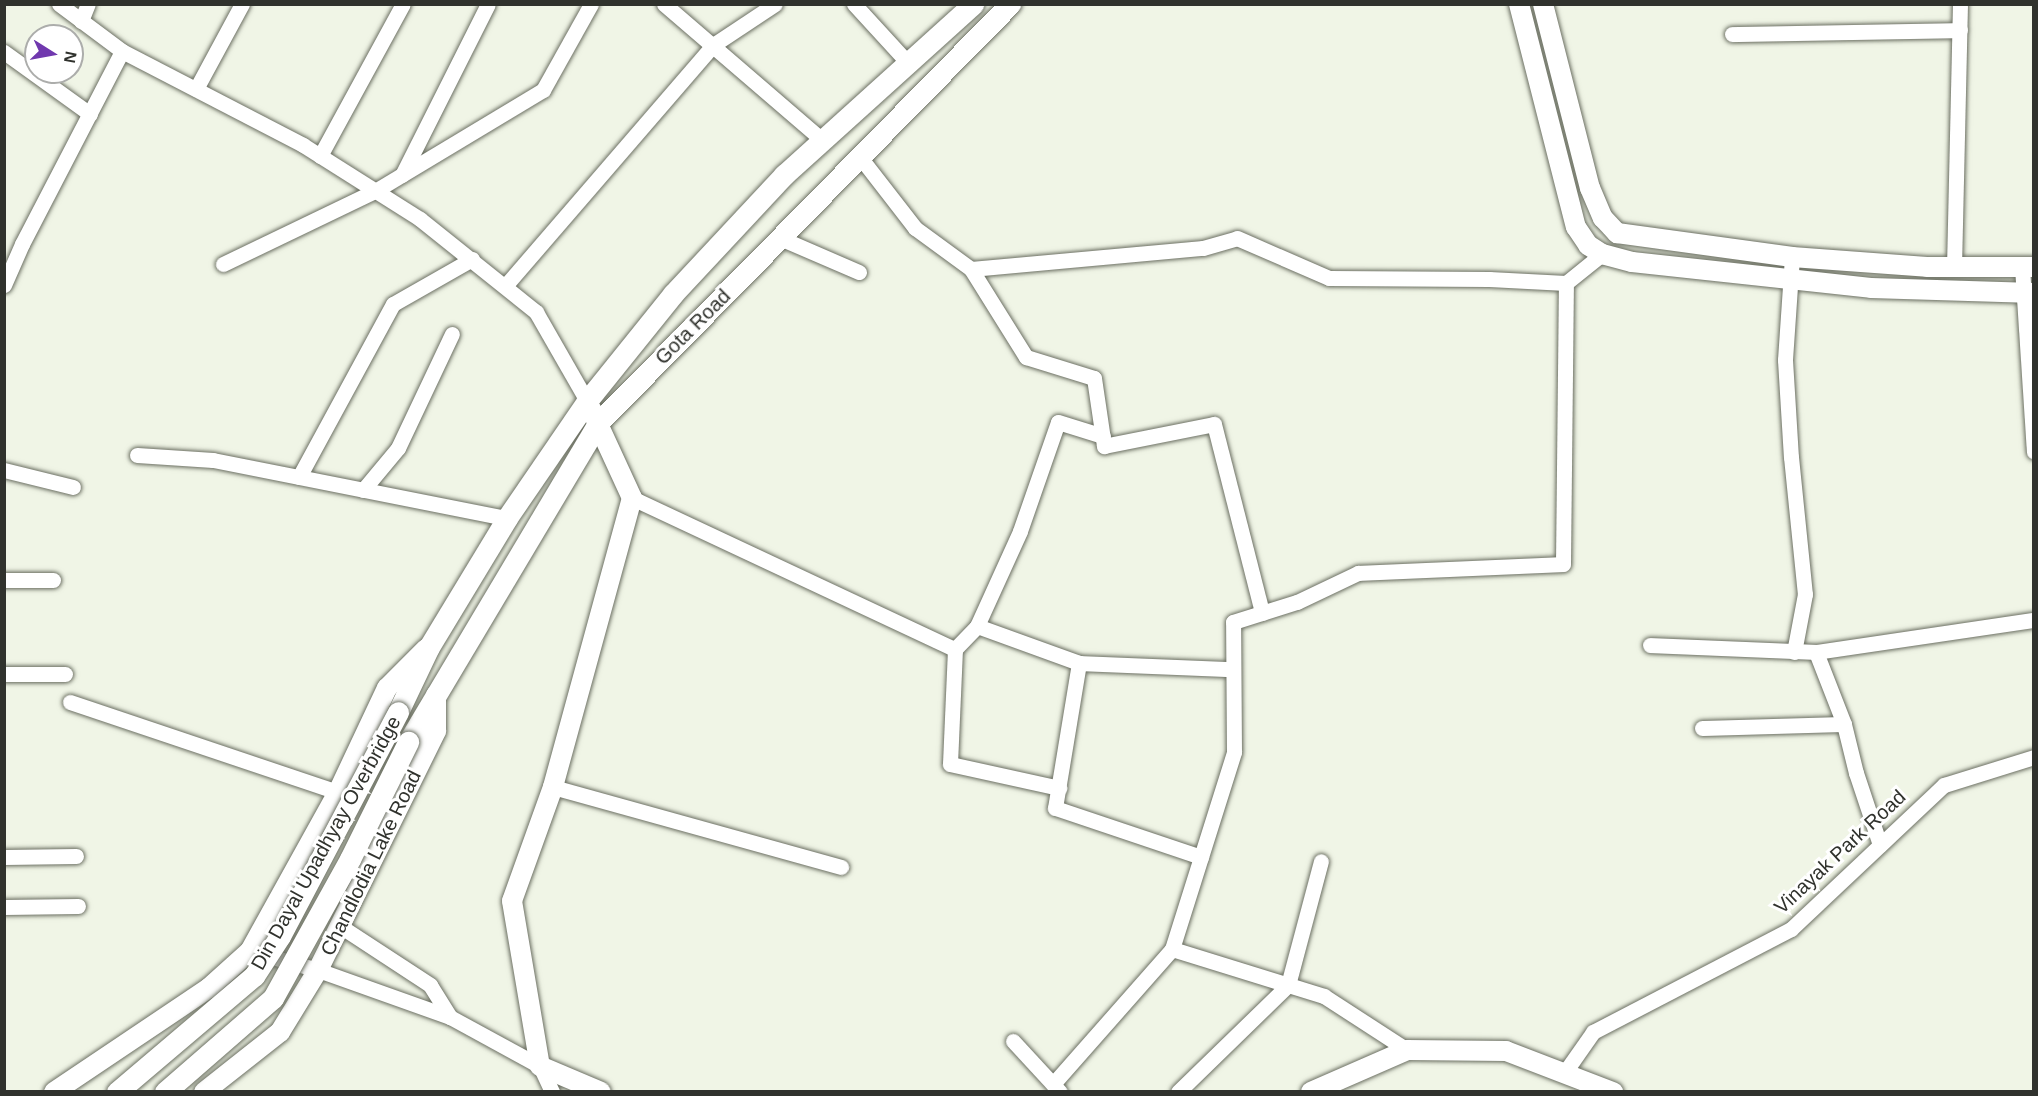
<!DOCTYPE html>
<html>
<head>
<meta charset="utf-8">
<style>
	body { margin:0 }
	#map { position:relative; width:2038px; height:1096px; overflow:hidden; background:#f0f5e6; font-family:Helvetica,sans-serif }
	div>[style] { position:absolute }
	.roads { filter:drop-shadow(0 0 2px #6b6f62) drop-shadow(0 0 2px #6b6f62) }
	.minor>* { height:15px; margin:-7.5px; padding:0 7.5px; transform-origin:7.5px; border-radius:7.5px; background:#fff }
	.tertiary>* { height:20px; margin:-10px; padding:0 10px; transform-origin:10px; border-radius:10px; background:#fff }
	.secondary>* { height:21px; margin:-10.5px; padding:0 10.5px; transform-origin:10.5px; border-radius:10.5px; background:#fff }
	.bridges { filter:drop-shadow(0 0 2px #6b6f62) drop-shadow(0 0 2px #6b6f62) }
	.secondary-bridge>* { height:21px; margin:-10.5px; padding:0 10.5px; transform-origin:10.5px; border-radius:10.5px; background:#fff }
	span { translate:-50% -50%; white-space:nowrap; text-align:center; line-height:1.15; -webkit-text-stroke:6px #fff; paint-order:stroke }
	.street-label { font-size:20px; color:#30322d }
	.frame { position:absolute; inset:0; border:6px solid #30322d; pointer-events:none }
	.north { position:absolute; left:24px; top:24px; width:60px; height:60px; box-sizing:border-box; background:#fff; border:2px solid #acadab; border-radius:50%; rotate:101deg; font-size:16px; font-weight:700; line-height:24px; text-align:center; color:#30322d }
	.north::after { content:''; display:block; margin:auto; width:21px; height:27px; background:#7038ae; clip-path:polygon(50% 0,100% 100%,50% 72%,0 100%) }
</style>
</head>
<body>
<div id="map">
	<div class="roads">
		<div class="minor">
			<div style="left:59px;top:4px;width:79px;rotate:36.7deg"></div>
			<div style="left:664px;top:4px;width:208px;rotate:40.7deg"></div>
			<div style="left:854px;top:4px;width:80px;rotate:47.5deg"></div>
			<div style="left:81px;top:21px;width:18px;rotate:-68deg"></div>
			<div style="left:1732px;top:34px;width:228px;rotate:-1deg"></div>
			<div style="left:4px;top:52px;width:106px;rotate:35.8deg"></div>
			<div style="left:196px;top:89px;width:97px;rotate:-61.6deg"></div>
			<div style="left:320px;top:156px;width:173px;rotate:-61.4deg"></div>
			<div style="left:860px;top:157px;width:90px;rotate:52.2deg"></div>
			<div style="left:915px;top:228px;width:69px;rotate:36.2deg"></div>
			<div style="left:971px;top:269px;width:233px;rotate:-5.2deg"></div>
			<div style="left:1203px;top:248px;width:35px;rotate:-16deg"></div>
			<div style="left:1237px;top:238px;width:100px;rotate:23.5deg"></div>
			<div style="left:1329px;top:278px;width:160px;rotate:0.4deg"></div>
			<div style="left:1489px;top:279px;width:77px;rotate:3deg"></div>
			<div style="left:402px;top:175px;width:191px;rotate:-63.3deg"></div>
			<div style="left:780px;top:238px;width:86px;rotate:23.3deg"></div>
			<div style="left:1792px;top:257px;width:103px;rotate:93.9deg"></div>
			<div style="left:1785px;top:360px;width:97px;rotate:86.5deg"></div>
			<div style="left:1791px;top:457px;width:138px;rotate:84.2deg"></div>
			<div style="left:1805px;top:594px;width:59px;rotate:100.7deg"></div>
			<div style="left:223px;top:264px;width:169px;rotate:-25.7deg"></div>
			<div style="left:375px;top:191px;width:196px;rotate:-31deg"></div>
			<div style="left:543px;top:90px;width:98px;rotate:-60.8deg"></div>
			<div style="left:2022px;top:267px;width:185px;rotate:86.3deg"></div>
			<div style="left:1954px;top:268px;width:264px;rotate:-88.7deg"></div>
			<div style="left:971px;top:269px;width:104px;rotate:58deg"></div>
			<div style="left:1026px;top:357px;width:71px;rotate:17.2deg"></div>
			<div style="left:1094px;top:378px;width:69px;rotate:81.6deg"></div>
			<div style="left:1104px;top:446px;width:112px;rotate:-11.3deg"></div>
			<div style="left:1214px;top:424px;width:195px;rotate:75.7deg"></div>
			<div style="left:4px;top:285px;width:45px;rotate:-66.3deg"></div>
			<div style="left:22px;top:244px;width:217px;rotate:-62.6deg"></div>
			<div style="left:122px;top:51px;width:204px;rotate:27.4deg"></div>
			<div style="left:303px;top:145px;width:138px;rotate:32.3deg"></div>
			<div style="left:420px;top:219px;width:149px;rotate:38.7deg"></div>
			<div style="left:536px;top:312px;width:103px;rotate:60.2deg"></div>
			<div style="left:506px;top:285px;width:317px;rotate:-49.2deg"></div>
			<div style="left:713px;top:45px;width:74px;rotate:-33.5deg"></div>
			<div style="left:137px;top:455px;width:76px;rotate:3.8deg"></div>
			<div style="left:213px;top:460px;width:300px;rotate:11.2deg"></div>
			<div style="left:4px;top:470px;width:71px;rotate:13.8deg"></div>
			<div style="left:299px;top:477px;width:197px;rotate:-61.5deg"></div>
			<div style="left:393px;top:304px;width:91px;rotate:-29.7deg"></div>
			<div style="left:363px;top:490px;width:55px;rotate:-50.2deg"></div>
			<div style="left:398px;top:448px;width:126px;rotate:-64.7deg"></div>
			<div style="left:632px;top:498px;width:357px;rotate:25.1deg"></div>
			<div style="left:955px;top:649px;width:32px;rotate:-46deg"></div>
			<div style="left:977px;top:626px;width:109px;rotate:19.9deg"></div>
			<div style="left:4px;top:580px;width:49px"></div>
			<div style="left:977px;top:626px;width:104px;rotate:-65.6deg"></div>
			<div style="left:1020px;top:531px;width:115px;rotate:-70.8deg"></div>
			<div style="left:1058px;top:422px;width:47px;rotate:17.3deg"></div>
			<div style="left:1650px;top:645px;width:166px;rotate:2.4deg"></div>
			<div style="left:955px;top:649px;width:115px;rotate:92.5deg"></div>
			<div style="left:950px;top:764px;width:112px;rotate:12.4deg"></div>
			<div style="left:4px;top:674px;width:61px"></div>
			<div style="left:70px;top:702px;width:283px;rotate:18.6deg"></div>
			<div style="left:1702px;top:728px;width:142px;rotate:-1.6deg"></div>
			<div style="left:553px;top:787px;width:299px;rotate:15.5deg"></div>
			<div style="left:1880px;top:845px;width:76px;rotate:-108.4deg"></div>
			<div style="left:1856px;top:773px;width:50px;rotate:-103.8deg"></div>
			<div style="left:1844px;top:724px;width:77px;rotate:-111.3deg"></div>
			<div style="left:1816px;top:652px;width:220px;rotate:-8.4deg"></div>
			<div style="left:4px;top:857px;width:72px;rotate:-0.8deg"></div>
			<div style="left:1201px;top:857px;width:154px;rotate:-161.4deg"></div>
			<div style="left:1055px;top:808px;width:147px;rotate:-80.6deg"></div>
			<div style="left:1079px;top:663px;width:152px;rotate:2.3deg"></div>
			<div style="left:4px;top:907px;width:74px;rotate:-0.8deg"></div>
			<div style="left:340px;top:926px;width:108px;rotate:33.2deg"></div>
			<div style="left:430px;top:985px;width:38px;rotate:58deg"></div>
			<div style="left:258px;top:953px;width:62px;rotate:15.8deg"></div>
			<div style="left:318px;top:970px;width:140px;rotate:19.6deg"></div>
			<div style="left:450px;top:1017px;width:102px;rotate:28.6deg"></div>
			<div style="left:540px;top:1066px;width:29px;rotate:65deg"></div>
			<div style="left:1013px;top:1041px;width:69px;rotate:47.3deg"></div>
			<div style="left:1407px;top:1050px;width:99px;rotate:-147deg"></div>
			<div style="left:1324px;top:996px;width:159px;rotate:-162.8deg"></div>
			<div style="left:1172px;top:949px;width:207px;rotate:-72.5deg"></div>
			<div style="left:1234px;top:752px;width:130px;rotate:-90.4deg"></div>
			<div style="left:1233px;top:622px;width:67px;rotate:-17.4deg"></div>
			<div style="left:1297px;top:602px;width:68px;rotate:-25.4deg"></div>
			<div style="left:1358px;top:573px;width:205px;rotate:-2.5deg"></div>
			<div style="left:1563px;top:564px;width:281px;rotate:-89.4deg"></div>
			<div style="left:1566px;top:283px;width:46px;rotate:-38.9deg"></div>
			<div style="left:1565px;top:1072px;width:49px;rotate:-55deg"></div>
			<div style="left:1593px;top:1032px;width:223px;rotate:-27.5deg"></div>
			<div style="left:1791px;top:929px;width:210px;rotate:-43.3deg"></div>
			<div style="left:1944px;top:785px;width:94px;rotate:-17.3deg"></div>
			<div style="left:1053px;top:1084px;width:180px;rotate:-48.6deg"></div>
			<div style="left:1178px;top:1092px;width:153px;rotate:-44.2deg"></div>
			<div style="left:1288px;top:985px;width:128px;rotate:-75.1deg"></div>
		</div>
		<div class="tertiary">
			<div style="left:1519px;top:4px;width:230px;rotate:75.7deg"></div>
			<div style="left:1576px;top:227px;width:22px;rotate:56deg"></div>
			<div style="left:1588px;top:245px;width:17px;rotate:33deg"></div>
			<div style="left:1602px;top:254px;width:31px;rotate:15deg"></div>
			<div style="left:1632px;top:262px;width:240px;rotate:6.2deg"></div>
			<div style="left:1871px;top:288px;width:163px;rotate:1.8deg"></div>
			<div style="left:1543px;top:4px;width:190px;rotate:75.7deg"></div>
			<div style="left:1590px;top:188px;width:33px;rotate:67deg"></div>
			<div style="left:1603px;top:218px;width:21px;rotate:47deg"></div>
			<div style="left:1617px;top:233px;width:177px;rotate:7.8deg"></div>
			<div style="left:1792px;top:257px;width:135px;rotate:4.2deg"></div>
			<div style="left:1927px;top:267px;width:107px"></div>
			<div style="left:592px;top:411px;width:96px;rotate:65.3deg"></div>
			<div style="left:632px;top:498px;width:300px;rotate:105.3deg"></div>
			<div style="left:553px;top:787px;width:121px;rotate:109.8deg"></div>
			<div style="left:512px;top:901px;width:167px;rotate:80.4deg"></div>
			<div style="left:540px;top:1066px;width:66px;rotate:23.1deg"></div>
			<div style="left:54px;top:1092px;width:187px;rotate:-33.9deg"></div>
			<div style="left:209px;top:988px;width:55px;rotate:-42.1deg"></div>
			<div style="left:250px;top:951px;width:182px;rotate:-61deg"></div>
			<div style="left:338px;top:792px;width:115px;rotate:-64.8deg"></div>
			<div style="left:387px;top:688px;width:55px;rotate:-45deg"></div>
			<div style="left:204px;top:1092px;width:97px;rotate:-38.3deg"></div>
			<div style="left:280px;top:1032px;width:73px;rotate:-58.5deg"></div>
			<div style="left:318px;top:970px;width:267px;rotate:-63.7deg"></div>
			<div style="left:436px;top:731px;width:36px;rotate:-90deg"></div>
			<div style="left:1311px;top:1092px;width:105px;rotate:-23.6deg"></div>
			<div style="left:1407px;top:1050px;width:99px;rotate:0.6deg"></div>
			<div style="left:1506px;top:1051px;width:115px;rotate:21deg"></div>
		</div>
		<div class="secondary">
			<div style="left:398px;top:712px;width:72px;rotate:-64.5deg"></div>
			<div style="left:429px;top:647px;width:151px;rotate:-58.8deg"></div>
			<div style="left:507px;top:518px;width:142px;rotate:-55.6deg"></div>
			<div style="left:587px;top:401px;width:137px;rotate:-51.2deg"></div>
			<div style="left:673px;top:294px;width:163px;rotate:-47deg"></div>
			<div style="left:784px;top:175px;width:255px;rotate:-42.1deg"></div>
			<div style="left:408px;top:742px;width:371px;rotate:-59.2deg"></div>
			<div style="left:598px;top:423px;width:588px;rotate:-45.48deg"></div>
		</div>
	</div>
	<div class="bridges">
		<div class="secondary-bridge">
			<div style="left:117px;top:1092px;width:180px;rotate:-40.3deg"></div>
			<div style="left:254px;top:976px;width:48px;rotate:-57deg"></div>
			<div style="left:280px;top:936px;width:253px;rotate:-62.2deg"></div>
			<div style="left:165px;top:1092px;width:143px;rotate:-41deg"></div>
			<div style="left:273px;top:998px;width:159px;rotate:-61deg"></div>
			<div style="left:350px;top:859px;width:131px;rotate:-63.6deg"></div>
		</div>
	</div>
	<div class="street-label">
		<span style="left:693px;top:327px;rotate:-45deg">Gota Road</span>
		<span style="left:326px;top:843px;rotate:-61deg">Din Dayal Upadhyay Overbridge</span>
		<span style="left:1840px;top:852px;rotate:-43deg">Vinayak Park Road</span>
		<span style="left:371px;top:863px;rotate:-64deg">Chandlodia Lake Road</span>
	</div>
	<div class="frame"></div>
	<div class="north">N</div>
</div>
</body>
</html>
